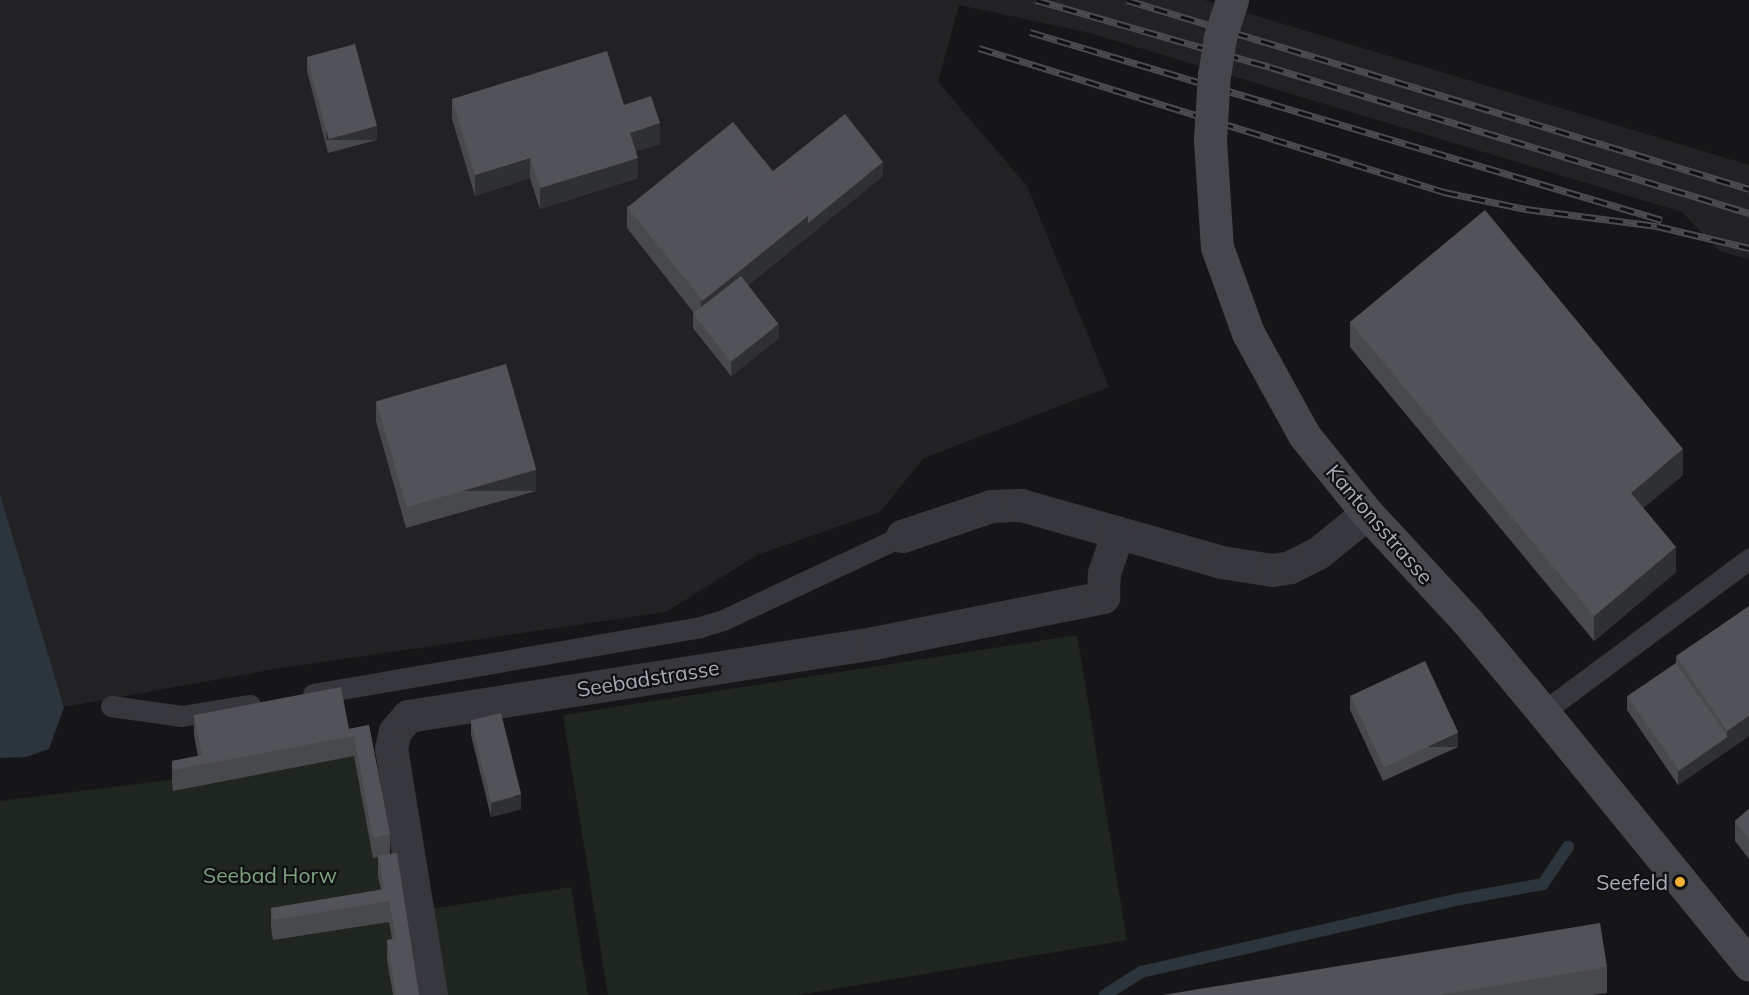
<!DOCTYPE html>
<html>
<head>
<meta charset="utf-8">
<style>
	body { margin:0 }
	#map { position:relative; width:1749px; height:995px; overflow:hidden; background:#161618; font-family:Mulish,sans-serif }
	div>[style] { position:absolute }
	.built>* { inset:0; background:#222225 }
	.green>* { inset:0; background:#1e261f }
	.water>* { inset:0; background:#2c353c }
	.stream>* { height:12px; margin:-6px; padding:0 6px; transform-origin:6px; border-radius:6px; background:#2c353c }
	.service>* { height:21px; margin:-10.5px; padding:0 10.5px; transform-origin:10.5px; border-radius:10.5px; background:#37383d }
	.minor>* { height:33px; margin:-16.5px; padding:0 16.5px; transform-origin:16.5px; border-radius:16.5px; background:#37383d }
	.secondary>* { height:33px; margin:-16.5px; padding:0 16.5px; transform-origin:16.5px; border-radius:16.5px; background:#45474d }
	.rail>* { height:7px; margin-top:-3.5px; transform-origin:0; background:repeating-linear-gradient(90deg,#111113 0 14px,#4a4c52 0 28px); box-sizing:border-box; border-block:2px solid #4a4c52 }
	.secondary-bridge>* { height:33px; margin:-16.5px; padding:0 16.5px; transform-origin:16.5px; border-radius:16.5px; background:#45474d }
	.wall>* { inset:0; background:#47494d }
	.shaded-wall>* { inset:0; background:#2f3033; transform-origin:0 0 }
	.building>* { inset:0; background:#525359; transform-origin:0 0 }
	.dots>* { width:16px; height:16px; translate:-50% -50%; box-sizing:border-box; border:3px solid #111113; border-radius:50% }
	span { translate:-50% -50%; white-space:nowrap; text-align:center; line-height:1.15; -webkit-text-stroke:4.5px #111113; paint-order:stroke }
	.street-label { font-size:21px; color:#a8adb8 }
	.park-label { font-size:21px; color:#7fa381 }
	.poi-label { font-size:21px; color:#a8adb8 }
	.right { translate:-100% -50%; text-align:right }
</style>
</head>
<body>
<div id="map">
	<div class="built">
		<div style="clip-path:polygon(0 0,1204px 0,1749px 165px,1749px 259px,1719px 251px,1682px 212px,1090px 33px,959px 5px,938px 82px,1027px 186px,1109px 387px,924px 458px,880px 512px,757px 555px,666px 612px,281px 668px,64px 707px,0 494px)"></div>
	</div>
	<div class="green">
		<div style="clip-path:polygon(1077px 635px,1127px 940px,798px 995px,608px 995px,563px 715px)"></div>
		<div style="clip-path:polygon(341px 707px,349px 749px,369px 745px,416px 995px,0 995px,0 801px,201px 776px,194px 735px)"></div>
		<div style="clip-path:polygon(571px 887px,588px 995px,443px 995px,430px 909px)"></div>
	</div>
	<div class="water">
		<div style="clip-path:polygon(0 494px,64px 707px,49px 749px,26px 757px,0 758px)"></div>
	</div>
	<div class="stream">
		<div style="left:1105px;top:995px;width:43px;rotate:-32.6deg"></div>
		<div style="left:1141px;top:972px;width:322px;rotate:-12.9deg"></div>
		<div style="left:1455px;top:900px;width:89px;rotate:-10.3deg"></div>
		<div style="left:1543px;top:884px;width:45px;rotate:-56deg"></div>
	</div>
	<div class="service">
		<div style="left:313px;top:694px;width:393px;rotate:-9.8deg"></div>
		<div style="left:700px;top:627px;width:24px;rotate:-17deg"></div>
		<div style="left:723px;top:620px;width:198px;rotate:-25.1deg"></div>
		<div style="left:111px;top:706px;width:71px;rotate:8.1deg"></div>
		<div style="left:181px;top:716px;width:70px;rotate:-9.1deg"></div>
		<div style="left:1543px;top:712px;width:257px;rotate:-36.6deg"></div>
	</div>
	<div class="minor">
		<div style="left:902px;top:536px;width:94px;rotate:-18.6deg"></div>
		<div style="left:991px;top:506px;width:30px;rotate:-2deg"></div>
		<div style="left:1021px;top:505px;width:208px;rotate:15.9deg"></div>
		<div style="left:1221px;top:562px;width:52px;rotate:8.9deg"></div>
		<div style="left:1272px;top:570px;width:18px;rotate:-9deg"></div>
		<div style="left:1290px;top:567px;width:31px;rotate:-27deg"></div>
		<div style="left:1318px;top:553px;width:63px;rotate:-39.2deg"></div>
		<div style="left:431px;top:995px;width:250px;rotate:-99.2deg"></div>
		<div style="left:391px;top:748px;width:17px;rotate:-77deg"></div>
		<div style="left:395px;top:731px;width:20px;rotate:-49deg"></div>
		<div style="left:408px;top:716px;width:471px;rotate:-8.9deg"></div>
		<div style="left:873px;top:643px;width:235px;rotate:-11.3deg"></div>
		<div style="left:1103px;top:597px;width:24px;rotate:-88deg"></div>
		<div style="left:1104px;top:573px;width:43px;rotate:-71.1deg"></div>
	</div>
	<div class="secondary">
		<div style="left:1248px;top:333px;width:116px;rotate:61.2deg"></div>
		<div style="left:1304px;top:435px;width:100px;rotate:51.1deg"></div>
		<div style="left:1367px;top:513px;width:147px;rotate:47.2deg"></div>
		<div style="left:1467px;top:621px;width:119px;rotate:50.1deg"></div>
		<div style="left:1543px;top:712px;width:326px;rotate:50.8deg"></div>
	</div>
	<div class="rail">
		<div style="left:1036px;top:0;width:243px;rotate:16deg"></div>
		<div style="left:1270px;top:67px;width:501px;rotate:16.95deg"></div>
		<div style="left:1127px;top:0;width:650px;rotate:16.9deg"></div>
		<div style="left:1030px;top:32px;width:659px;rotate:16.57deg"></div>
		<div style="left:979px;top:48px;width:487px;rotate:17.2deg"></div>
		<div style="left:1444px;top:192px;width:84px;rotate:11.7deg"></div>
		<div style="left:1526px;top:209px;width:132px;rotate:7.4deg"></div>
		<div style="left:1657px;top:226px;width:95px;rotate:13.4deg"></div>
	</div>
	<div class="secondary-bridge">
		<div style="left:1232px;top:0;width:40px;rotate:108deg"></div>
		<div style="left:1220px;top:38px;width:36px;rotate:99deg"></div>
		<div style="left:1214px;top:74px;width:66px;rotate:93.5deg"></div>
		<div style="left:1210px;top:140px;width:107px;rotate:86.3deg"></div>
		<div style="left:1217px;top:247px;width:91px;rotate:70.2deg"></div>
	</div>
	<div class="wall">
		<div style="clip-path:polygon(307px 57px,377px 140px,328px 153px,307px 71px)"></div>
		<div style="clip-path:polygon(452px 99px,624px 105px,660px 144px,636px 151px,638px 178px,540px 209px,530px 178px,475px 196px,452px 119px)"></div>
		<div style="clip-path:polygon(772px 172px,883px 176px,748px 285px,779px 338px,731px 376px,693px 328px,693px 314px,694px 313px,627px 228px,627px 207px)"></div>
		<div style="clip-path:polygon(1350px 322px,1683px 475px,1643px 508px,1676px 572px,1594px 641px,1350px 347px)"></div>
		<div style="clip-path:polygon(376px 401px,536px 491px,406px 528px,376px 421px)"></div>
		<div style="clip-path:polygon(1676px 656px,1749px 736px,1678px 785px,1627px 710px,1627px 696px,1676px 663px)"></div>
		<div style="clip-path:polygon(1350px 695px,1458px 747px,1383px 781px,1350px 710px)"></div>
		<div style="clip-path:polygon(194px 715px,349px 729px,369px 725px,390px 834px,390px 854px,419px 995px,393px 995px,387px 960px,387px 940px,392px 939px,389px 922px,273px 940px,271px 928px,271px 908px,381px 890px,378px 876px,378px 857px,373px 858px,354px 756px,173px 791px,172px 782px,172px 761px,198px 756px,194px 735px)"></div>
		<div style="clip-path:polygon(471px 721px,521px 809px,491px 817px,471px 735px)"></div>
		<div style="clip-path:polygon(1749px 809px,1749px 859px,1735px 841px,1735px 821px)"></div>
		<div style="clip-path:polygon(1607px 967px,1607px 993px,1593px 995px,1163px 995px)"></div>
	</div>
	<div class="shaded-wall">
		<div style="clip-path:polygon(660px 123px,660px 144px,630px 153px,630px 133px)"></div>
		<div style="left:377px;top:126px;width:14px;height:51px;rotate:90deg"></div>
		<div style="clip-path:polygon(530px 158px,530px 178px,475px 196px,475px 175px)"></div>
		<div style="clip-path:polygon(638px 158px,638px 178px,540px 209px,540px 188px)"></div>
		<div style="clip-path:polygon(883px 162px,883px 176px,808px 237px,808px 223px)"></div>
		<div style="clip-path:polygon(808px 216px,808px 237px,701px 322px,701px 301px)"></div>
		<div style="clip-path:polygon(779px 324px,779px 338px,731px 376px,731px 362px)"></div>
		<div style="clip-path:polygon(1683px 449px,1683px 475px,1631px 518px,1631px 493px)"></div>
		<div style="left:536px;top:470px;width:21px;height:135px;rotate:90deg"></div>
		<div style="clip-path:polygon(1676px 547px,1676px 572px,1594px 641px,1594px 616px)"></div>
		<div style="clip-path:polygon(1749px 716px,1749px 736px,1678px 785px,1678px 771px,1727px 737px,1727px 731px)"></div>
		<div style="left:1458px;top:733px;width:14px;height:82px;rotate:90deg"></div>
		<div style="clip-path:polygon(521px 795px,521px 809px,491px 817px,491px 803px)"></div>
	</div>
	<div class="building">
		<div style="left:355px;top:44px;width:85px;height:50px;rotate:75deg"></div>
		<div style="clip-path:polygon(607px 51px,624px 105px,651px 96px,660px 123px,630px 133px,638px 158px,540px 188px,530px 158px,475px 175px,452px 99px)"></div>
		<div style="clip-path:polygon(845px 114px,883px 162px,808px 223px,808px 216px,772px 172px)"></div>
		<div style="left:733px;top:122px;width:120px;height:136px;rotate:51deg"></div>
		<div style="clip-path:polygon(1485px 210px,1683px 449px,1631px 493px,1676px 547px,1594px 616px,1350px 322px)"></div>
		<div style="left:741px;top:276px;width:61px;height:61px;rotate:52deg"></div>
		<div style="left:506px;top:364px;width:110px;height:135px;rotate:74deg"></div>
		<div style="clip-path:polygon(1749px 606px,1749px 716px,1727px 731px,1676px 656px)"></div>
		<div style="left:1425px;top:661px;width:79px;height:82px;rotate:65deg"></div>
		<div style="left:1676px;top:663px;width:90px;height:59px;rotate:55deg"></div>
		<div style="clip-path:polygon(341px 687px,349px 729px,369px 725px,390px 834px,373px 838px,354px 736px,173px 770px,172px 761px,202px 755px,194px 715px)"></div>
		<div style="left:501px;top:713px;width:84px;height:31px;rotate:76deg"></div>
		<div style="clip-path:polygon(1749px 809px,1749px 839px,1735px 821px)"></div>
		<div style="clip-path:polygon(397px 853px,419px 995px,396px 995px,387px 940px,396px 939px,389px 901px,273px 920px,271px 908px,384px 889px,378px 855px)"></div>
		<div style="clip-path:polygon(1600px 923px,1607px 967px,1439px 995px,1163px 995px)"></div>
	</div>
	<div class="dots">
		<div style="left:1680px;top:882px;background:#f2b134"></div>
	</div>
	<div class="street-label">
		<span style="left:1380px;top:524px;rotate:49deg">Kantonsstrasse</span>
		<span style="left:648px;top:678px;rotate:-9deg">Seebadstrasse</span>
	</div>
	<div class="park-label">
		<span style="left:270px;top:875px">Seebad Horw</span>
	</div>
	<div class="poi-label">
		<span class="right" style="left:1668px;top:882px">Seefeld</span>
	</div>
</div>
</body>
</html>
